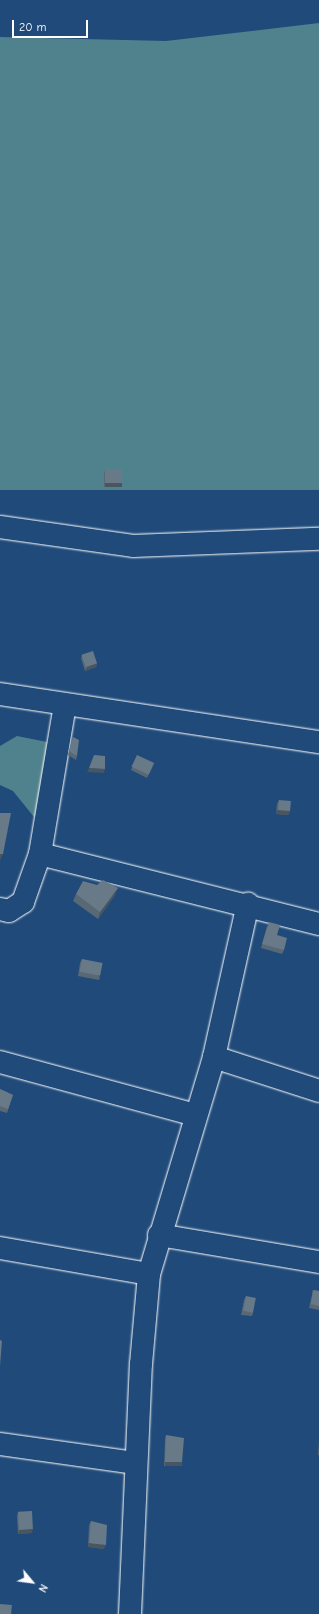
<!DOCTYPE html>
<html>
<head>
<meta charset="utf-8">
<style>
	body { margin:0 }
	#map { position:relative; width:319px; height:1614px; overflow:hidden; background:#1f4a7a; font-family:"Comic Neue",sans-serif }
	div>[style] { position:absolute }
	.green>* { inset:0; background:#50828d }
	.roads { filter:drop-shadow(0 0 1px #fff) drop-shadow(0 0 1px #fff) }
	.street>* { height:22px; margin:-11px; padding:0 11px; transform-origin:11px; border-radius:11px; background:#1f4a7a }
	.wall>* { inset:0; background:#596875 }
	.shaded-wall>* { inset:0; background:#49555f; transform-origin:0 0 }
	.building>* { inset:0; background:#687988; transform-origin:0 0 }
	span { translate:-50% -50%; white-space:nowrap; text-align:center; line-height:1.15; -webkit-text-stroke:3px #1f4a7a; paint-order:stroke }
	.north { position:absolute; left:12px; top:1562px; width:40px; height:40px; -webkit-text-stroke:3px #1f4a7a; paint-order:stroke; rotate:119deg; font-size:11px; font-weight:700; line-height:16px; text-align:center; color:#fff }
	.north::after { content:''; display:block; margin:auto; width:14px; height:18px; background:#fff; clip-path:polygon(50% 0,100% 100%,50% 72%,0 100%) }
	.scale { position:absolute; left:12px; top:20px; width:76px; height:18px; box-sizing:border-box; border:2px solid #fff; border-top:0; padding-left:5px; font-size:12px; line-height:14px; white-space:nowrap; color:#fff; -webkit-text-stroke:3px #1f4a7a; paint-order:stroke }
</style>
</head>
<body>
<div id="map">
	<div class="green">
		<div style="clip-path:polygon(319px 23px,319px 490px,0 490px,0 37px,166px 41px)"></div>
		<div style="clip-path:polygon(17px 736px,47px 742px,43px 809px,34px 817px,13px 791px,0 785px,0 746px)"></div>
	</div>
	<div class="roads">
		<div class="street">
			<div style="left:0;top:527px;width:134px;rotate:8.1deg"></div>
			<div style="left:133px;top:546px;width:186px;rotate:-2.2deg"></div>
			<div style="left:0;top:694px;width:323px;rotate:8.6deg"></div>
			<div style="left:40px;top:854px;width:288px;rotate:14.1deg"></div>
			<div style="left:0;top:909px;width:9px;rotate:13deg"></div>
			<div style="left:9px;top:911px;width:17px;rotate:-33deg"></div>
			<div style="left:23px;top:902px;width:51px;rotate:-70.5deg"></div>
			<div style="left:40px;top:854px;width:151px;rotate:-80.5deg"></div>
			<div style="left:214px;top:1057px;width:110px;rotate:17.9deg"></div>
			<div style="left:0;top:1062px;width:202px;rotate:15.2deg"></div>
			<div style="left:159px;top:1235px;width:162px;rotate:9.6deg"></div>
			<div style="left:0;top:1248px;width:151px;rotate:9.9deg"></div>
			<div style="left:0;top:1444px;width:137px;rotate:8deg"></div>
			<div style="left:130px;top:1614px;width:250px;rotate:-87.5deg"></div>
			<div style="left:141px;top:1364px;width:90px;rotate:-84.9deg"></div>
			<div style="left:149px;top:1274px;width:227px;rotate:-73.3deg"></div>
			<div style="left:214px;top:1057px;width:157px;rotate:-77.5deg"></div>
		</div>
	</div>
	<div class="wall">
		<div style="clip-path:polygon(105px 470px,122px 483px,121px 487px,104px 487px,104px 474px)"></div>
		<div style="clip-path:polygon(82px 655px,97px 663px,96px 667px,85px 671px,81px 658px)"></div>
		<div style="clip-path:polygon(73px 737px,77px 756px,76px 760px,68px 755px)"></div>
		<div style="clip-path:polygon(137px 755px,152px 767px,147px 778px,131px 770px)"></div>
		<div style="clip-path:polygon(279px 800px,290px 811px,288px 815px,276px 814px,277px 804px)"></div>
		<div style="clip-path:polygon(76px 894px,115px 895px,98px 919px,73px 901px)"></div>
		<div style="clip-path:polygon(267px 926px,284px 950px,282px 954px,261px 948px)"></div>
		<div style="clip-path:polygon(82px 959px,100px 977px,99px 980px,78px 976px,80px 963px)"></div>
		<div style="clip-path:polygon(0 1089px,13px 1095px,7px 1113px,0 1111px)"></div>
		<div style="clip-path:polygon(313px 1290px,319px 1291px,319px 1310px,309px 1308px)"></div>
		<div style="clip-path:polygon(246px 1296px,253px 1313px,252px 1316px,241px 1315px,244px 1300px)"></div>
		<div style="clip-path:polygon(166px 1435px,182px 1462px,181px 1466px,164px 1466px,165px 1439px)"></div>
		<div style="clip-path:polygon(319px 1440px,319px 1455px,318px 1455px)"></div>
		<div style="clip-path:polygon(18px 1512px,32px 1533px,18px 1534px,17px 1516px)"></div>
		<div style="clip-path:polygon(91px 1521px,104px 1549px,88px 1547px,89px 1525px)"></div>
	</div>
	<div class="shaded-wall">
		<div style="left:105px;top:483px;width:17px;height:4px"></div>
		<div style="clip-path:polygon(97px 663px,96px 667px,85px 671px,87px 667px)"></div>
		<div style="clip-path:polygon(89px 768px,105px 769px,104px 773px,87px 772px)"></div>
		<div style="clip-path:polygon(277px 810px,290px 811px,288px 815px,276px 814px)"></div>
		<div style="clip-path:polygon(0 854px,3px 854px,0 861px)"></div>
		<div style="clip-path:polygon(118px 888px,115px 895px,98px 919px,100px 912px)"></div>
		<div style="left:165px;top:1462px;width:17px;height:4px"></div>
		<div style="clip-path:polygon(33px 1529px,32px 1533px,18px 1534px,19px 1530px)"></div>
		<div style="clip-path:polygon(89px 1543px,106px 1545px,104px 1549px,88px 1547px)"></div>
	</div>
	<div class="building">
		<div style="left:122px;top:469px;width:14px;height:17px;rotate:90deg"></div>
		<div style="left:93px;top:651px;width:13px;height:12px;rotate:72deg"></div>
		<div style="clip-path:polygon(73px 737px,79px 740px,77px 756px,69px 751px)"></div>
		<div style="clip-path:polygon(94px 755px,105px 756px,105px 769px,89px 768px)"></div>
		<div style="left:137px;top:755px;width:19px;height:13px;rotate:25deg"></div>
		<div style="left:279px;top:800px;width:12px;height:10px;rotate:5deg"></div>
		<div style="clip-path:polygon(0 813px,11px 813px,3px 854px,0 854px)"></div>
		<div style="clip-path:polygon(103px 880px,118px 888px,100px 912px,76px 894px,83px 881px,97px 885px)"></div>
		<div style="clip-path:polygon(269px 922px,280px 925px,277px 935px,287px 938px,284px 950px,262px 944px)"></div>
		<div style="left:82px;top:959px;width:21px;height:13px;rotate:11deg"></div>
		<div style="clip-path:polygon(0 1089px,13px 1095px,8px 1109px,0 1106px)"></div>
		<div style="clip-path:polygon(313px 1290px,319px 1291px,319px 1306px,311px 1304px)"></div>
		<div style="left:246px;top:1296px;width:10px;height:15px;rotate:11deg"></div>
		<div style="clip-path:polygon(0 1340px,2px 1341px,0 1366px)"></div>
		<div style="clip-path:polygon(166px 1435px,184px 1438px,182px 1462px,165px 1462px)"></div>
		<div style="left:32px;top:1511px;width:18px;height:14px;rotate:87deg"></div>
		<div style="clip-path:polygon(91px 1521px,107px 1525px,106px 1545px,89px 1543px)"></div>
		<div style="clip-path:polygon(0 1604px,12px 1605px,11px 1614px,0 1614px)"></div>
	</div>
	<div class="north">N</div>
	<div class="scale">20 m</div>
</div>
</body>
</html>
